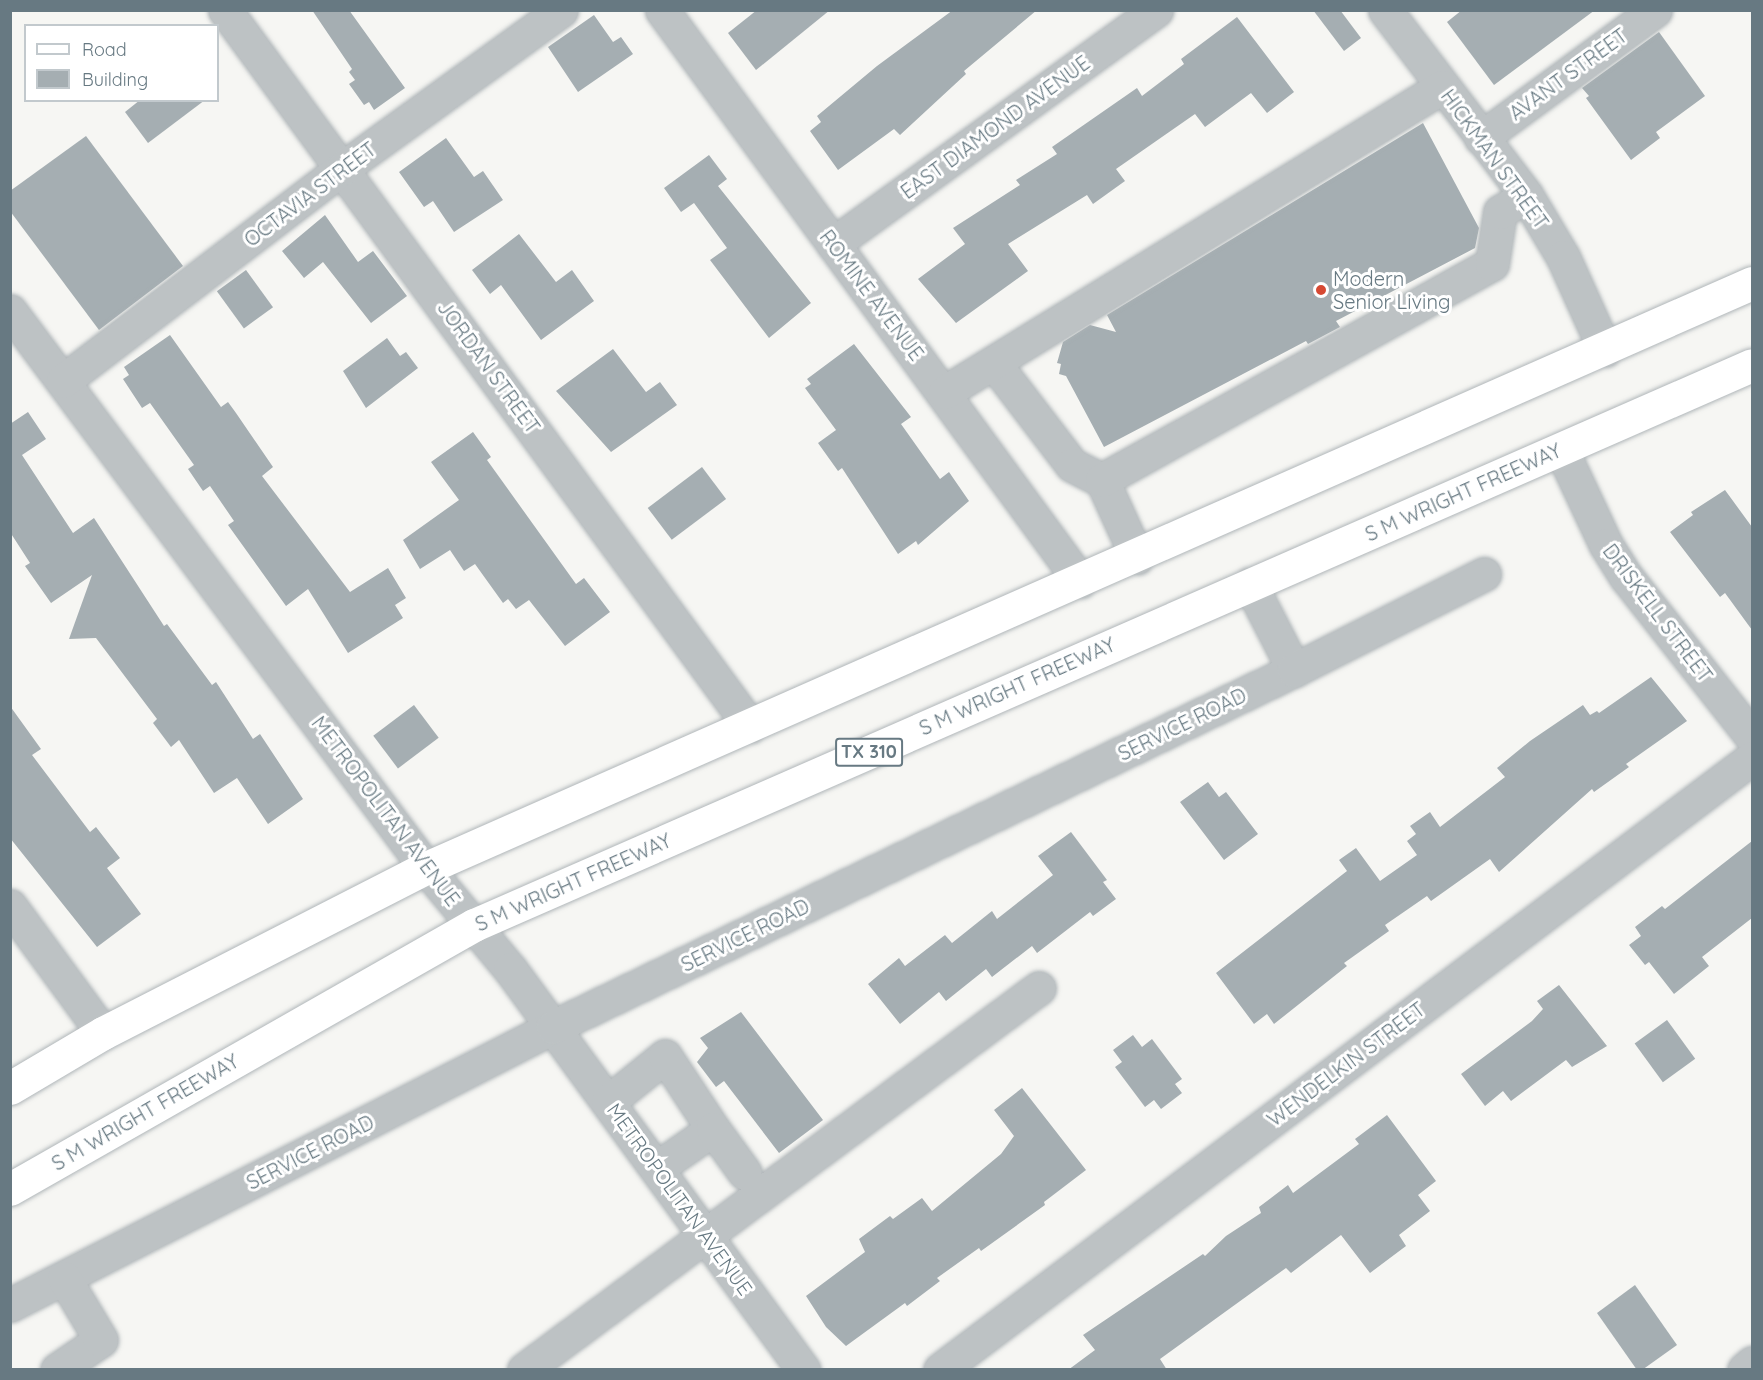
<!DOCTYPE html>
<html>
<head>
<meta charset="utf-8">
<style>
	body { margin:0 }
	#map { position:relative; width:1763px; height:1380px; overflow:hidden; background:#f6f6f3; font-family:Quicksand,sans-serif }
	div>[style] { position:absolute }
	.building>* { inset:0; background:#a5aeb2; transform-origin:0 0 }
	.roads { filter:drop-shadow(0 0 2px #b0b6b9) drop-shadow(0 0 2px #b0b6b9) }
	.minor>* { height:33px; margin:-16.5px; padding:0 16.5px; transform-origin:16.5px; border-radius:16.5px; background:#bdc2c4 }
	.major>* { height:33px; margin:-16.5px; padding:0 16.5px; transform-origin:16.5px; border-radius:16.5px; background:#fff }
	.dots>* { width:16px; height:16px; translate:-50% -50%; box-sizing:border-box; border:3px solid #fff; border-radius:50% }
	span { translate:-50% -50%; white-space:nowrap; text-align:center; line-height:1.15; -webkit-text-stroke:6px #fff; paint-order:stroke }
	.shield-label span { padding:2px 4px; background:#fff; border:2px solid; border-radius:4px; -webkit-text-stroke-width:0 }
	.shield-label { font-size:18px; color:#677982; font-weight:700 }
	.street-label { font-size:20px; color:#677982 }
	.poi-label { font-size:20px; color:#677982 }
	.left { translate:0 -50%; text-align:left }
	.frame { position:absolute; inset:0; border:12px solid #677982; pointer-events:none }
	.legend { position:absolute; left:24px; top:24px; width:195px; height:78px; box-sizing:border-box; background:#fff; border:2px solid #c2c9cd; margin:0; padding:8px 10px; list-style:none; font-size:18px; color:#677982 }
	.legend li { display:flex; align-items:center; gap:12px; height:30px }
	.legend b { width:30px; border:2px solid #c2c9cd }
</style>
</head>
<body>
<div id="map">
	<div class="building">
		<div style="clip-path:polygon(312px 10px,349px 10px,405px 88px,374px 110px,369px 102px,364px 105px,349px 84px,355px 80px,349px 72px,352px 69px)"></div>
		<div style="clip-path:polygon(757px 10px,830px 10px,756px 70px,728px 33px)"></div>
		<div style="clip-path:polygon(953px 10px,1037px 10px,964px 71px,966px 74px,900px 135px,894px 129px,838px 170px,810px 131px,821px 122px,817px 116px,877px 66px)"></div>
		<div style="clip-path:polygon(1313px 10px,1340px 10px,1361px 38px,1344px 51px)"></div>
		<div style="clip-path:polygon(1462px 10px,1595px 10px,1494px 85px,1447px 22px)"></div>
		<div style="clip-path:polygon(594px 15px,613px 42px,621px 37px,633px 54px,578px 92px,548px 47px)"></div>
		<div style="clip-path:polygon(1237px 17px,1294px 92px,1267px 113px,1251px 93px,1205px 127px,1195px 114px,1116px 169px,1125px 181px,1093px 204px,1087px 195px,1008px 244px,1028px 271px,956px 323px,918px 279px,965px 244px,953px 228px,1020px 185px,1016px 180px,1057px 154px,1052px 147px,1137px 88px,1142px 96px,1184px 64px,1181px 59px)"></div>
		<div style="clip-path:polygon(1659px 32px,1705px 96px,1656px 132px,1660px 138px,1631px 160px,1586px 98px,1589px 96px,1582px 88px)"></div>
		<div style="clip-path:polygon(140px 100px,205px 100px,148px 143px,125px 112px)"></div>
		<div style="clip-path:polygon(1423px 123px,1479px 228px,1475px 248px,1336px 321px,1340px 327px,1308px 344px,1306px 341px,1104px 447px,1066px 376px,1059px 374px,1061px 364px,1057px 363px,1063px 342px,1090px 325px,1116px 332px,1107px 315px)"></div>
		<div style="clip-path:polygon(86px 136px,183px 266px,99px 330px,10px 211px,10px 191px)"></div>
		<div style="clip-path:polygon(446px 138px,474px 177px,483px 171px,503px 200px,454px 232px,433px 201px,424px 207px,399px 172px)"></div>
		<div style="clip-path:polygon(709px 155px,727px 179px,718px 186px,811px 303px,769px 338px,710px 260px,727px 248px,694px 203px,681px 212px,664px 188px)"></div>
		<div style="clip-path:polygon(325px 215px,358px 262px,373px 251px,407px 296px,371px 323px,323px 262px,304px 278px,282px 251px)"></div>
		<div style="clip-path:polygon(519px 234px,556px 282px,572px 270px,594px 301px,541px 340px,501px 285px,490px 294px,472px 270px)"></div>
		<div style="left:246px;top:270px;width:46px;height:36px;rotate:54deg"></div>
		<div style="clip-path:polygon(170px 335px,221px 407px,228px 402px,236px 413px,273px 467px,262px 476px,350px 592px,388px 568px,406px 598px,395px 605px,403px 618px,348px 653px,308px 589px,286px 606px,228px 525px,234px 521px,210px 486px,203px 491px,188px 469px,194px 465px,150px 403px,142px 408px,123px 379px,129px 375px,124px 367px)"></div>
		<div style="clip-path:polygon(387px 338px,400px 356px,406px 352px,418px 368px,366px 408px,343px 371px)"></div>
		<div style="clip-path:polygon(854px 344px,911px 417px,901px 424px,940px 479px,949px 472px,969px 501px,918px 545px,916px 541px,898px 554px,842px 468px,838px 471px,818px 443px,836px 430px,805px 388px,811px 384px,807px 379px)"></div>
		<div style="clip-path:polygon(613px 349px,646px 392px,660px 382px,677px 405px,611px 452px,556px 391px)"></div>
		<div style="clip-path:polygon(28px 412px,46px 439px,22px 455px,73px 533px,94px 518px,164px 626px,167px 624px,212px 685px,216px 682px,253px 739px,260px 734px,303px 799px,268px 824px,237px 778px,214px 793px,179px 740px,171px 747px,153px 723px,157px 719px,96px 638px,69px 639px,92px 575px,51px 603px,25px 566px,30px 563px,10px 532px,10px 424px)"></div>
		<div style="clip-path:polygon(473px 432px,491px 457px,487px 460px,576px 584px,584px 578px,610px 612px,565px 646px,529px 600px,516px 609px,508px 599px,503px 603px,475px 564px,464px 571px,450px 550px,420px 569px,403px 540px,459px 500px,431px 462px)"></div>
		<div style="left:702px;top:467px;width:40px;height:68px;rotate:53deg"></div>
		<div style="clip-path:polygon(1725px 490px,1752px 527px,1752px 630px,1725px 593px,1720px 597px,1670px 532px,1693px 515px,1691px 512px)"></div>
		<div style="clip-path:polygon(1651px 677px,1687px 721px,1626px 764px,1629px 767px,1594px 792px,1592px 789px,1499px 872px,1490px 859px,1431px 901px,1427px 896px,1385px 925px,1389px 931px,1344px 963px,1347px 966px,1274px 1024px,1267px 1014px,1254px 1024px,1216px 973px,1347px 871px,1339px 860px,1356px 848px,1380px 881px,1417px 855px,1407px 841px,1416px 834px,1410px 826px,1430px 812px,1440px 827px,1505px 777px,1497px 768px,1530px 741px,1583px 705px,1590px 715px,1597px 711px,1599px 713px)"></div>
		<div style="left:414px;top:705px;width:41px;height:51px;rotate:53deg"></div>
		<div style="clip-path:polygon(10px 706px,41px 749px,32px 755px,90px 832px,96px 827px,120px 858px,107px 868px,141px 914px,97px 947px,10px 838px)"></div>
		<div style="clip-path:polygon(1208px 782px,1219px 797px,1226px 792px,1258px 834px,1224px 860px,1180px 802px)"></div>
		<div style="clip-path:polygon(1071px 832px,1107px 880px,1103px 882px,1116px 899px,1093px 916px,1090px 912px,1037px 953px,1032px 946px,992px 977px,986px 969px,946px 1001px,939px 992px,900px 1024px,868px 984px,899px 958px,905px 966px,945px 935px,952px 943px,992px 911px,997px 919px,1053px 875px,1038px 856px)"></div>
		<div style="clip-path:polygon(1752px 841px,1752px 918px,1702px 957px,1709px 966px,1674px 994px,1649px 962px,1645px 965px,1629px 945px,1641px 936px,1635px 927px,1662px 906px,1665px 909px)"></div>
		<div style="clip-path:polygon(1559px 985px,1607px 1046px,1572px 1067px,1566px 1060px,1511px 1101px,1503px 1091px,1485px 1106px,1461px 1074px,1532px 1021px,1543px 1009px,1537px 1001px)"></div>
		<div style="clip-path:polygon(741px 1012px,823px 1120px,779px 1153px,724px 1081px,716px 1087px,697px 1062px,708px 1048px,700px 1038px)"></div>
		<div style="left:1667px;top:1020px;width:48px;height:40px;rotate:54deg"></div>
		<div style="clip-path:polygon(1133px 1035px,1142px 1047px,1152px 1039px,1182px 1079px,1175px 1084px,1182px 1093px,1161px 1109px,1154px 1100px,1145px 1107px,1115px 1067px,1122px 1062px,1113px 1050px)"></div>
		<div style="clip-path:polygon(1022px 1088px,1086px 1170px,1044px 1202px,1045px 1205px,981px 1251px,979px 1248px,937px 1278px,940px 1281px,907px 1306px,905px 1303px,846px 1346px,826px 1327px,806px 1296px,865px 1252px,859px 1239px,890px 1216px,893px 1219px,922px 1198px,932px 1211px,1001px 1154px,1014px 1136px,994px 1110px)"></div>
		<div style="clip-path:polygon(1387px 1115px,1436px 1181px,1418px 1195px,1430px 1211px,1399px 1235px,1406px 1246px,1370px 1273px,1341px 1235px,1291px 1273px,1286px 1268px,1160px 1359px,1167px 1370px,1068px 1370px,1095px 1350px,1083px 1335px,1203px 1254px,1205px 1256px,1226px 1236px,1261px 1213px,1259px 1207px,1288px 1185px,1293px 1193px,1359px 1144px,1355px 1139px)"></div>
		<div style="clip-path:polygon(1635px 1285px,1677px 1345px,1642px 1370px,1637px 1370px,1597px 1313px)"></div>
	</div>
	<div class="roads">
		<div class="minor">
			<div style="left:225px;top:10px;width:888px;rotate:53.75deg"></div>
			<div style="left:662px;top:10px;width:708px;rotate:53.79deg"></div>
			<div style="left:1385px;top:10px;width:233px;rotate:52.7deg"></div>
			<div style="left:1526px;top:195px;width:72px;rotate:59.2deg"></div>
			<div style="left:1563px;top:257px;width:102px;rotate:65.7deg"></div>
			<div style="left:1481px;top:138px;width:216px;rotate:-36.3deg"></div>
			<div style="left:833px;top:244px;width:399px;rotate:-35.9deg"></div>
			<div style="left:10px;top:311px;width:695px;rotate:53.25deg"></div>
			<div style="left:426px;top:868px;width:131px;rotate:50.3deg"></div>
			<div style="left:510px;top:969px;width:497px;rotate:53.8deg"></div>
			<div style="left:994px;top:363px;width:128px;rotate:52.6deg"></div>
			<div style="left:1072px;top:465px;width:34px;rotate:27deg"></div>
			<div style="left:1102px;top:480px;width:85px;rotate:65.6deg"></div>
			<div style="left:63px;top:381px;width:352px;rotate:-37.3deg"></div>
			<div style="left:343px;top:168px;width:269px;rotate:-35.9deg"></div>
			<div style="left:945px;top:392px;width:583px;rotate:-31.54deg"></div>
			<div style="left:1561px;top:449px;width:106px;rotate:64.9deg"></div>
			<div style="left:1606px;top:545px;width:39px;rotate:58deg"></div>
			<div style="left:1627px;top:578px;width:202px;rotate:51.8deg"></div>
			<div style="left:1102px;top:480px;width:446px;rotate:-29deg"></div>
			<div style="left:1492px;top:264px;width:53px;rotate:-81.3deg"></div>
			<div style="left:1500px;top:212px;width:31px;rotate:-33deg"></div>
			<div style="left:1250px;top:584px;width:97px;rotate:62.9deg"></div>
			<div style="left:10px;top:906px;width:157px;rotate:53.8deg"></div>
			<div style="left:608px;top:1102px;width:73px;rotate:-38.9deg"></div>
			<div style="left:665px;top:1056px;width:87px;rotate:56.7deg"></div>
			<div style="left:657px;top:1168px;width:68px;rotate:-34.9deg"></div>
			<div style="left:713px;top:1129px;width:54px;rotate:54deg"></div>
			<div style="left:10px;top:1305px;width:610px;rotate:-27.11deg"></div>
			<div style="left:553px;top:1027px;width:823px;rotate:-25.72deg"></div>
			<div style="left:1294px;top:670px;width:213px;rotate:-26.8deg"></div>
			<div style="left:57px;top:1370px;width:53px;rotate:-34.3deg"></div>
			<div style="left:101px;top:1340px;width:72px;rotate:-120.8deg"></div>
			<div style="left:524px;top:1370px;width:641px;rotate:-36.57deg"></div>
			<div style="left:940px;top:1370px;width:1017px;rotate:-37.01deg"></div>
			<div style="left:1744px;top:1370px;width:11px;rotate:-41deg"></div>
		</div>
		<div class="major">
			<div style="left:10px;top:1088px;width:108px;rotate:-30.6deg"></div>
			<div style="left:103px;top:1033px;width:363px;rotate:-27.1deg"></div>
			<div style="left:426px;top:868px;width:1449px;rotate:-23.81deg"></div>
			<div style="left:10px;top:1189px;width:534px;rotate:-29.64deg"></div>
			<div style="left:474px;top:925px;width:1395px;rotate:-23.66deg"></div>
		</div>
	</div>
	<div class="dots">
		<div style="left:1321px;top:290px;background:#d64933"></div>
	</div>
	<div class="shield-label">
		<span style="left:869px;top:752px">TX 310</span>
	</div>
	<div class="street-label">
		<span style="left:1568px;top:74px;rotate:-36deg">AVANT STREET</span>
		<span style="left:995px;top:127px;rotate:-36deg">EAST DIAMOND AVENUE</span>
		<span style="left:1495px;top:159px;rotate:54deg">HICKMAN STREET</span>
		<span style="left:310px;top:194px;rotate:-37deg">OCTAVIA STREET</span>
		<span style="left:872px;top:295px;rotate:53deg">ROMINE AVENUE</span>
		<span style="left:489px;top:367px;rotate:54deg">JORDAN STREET</span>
		<span style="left:1463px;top:492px;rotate:-24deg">S M WRIGHT FREEWAY</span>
		<span style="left:1658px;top:613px;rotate:53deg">DRISKELL STREET</span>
		<span style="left:1017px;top:686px;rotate:-24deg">S M WRIGHT FREEWAY</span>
		<span style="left:1182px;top:724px;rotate:-26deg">SERVICE ROAD</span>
		<span style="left:386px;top:811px;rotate:53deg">METROPOLITAN AVENUE</span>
		<span style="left:573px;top:882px;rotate:-24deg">S M WRIGHT FREEWAY</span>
		<span style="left:745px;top:935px;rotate:-26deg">SERVICE ROAD</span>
		<span style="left:1346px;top:1064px;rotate:-37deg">WENDELKIN STREET</span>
		<span style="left:145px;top:1112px;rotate:-30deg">S M WRIGHT FREEWAY</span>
		<span style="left:310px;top:1152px;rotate:-27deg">SERVICE ROAD</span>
		<span style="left:680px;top:1199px;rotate:54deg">METROPOLITAN AVENUE</span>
	</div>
	<div class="poi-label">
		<span class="left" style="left:1333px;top:290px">Modern<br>Senior Living</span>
	</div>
	<div class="frame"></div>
	<ul class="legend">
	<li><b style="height:8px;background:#fff"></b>Road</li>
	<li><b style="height:16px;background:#a5aeb2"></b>Building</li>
	</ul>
</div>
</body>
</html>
